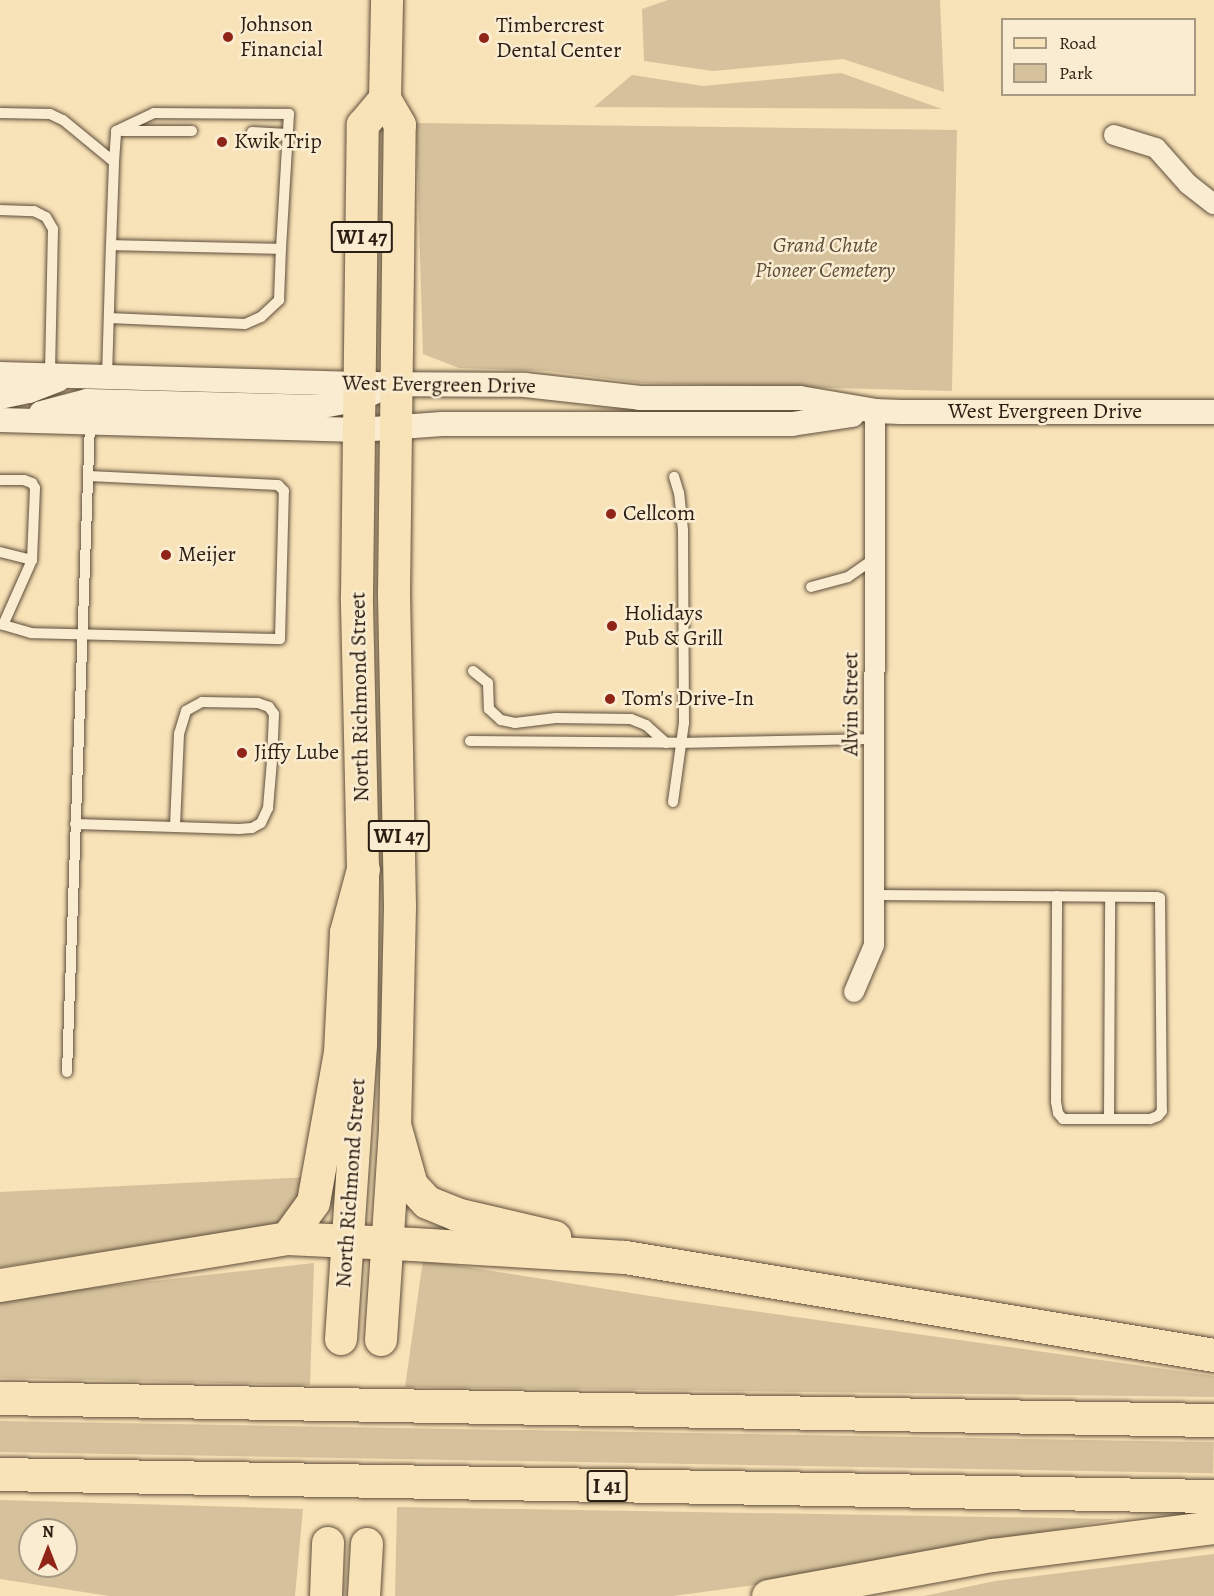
<!DOCTYPE html>
<html>
<head>
<meta charset="utf-8">
<style>
	body { margin:0 }
	#map { position:relative; width:1214px; height:1596px; overflow:hidden; background:#f8e2b7; font-family:Alegreya,serif }
	div>[style] { position:absolute }
	.green>* { inset:0; background:#d5c19b; transform-origin:0 0 }
	.roads { filter:drop-shadow(0 0 2px #5e4e3b) drop-shadow(0 0 2px #5e4e3b) }
	.service>* { height:10px; margin:-5px; padding:0 5px; transform-origin:5px; border-radius:5px; background:#faecd0 }
	.minor>* { height:20px; margin:-10px; padding:0 10px; transform-origin:10px; border-radius:10px; background:#faecd0 }
	.tertiary>* { height:24px; margin:-12px; padding:0 12px; transform-origin:12px; border-radius:12px; background:#faecd0 }
	.primary>* { height:32px; margin:-16px; padding:0 16px; transform-origin:16px; border-radius:16px; background:#f8e2b7 }
	.motorway>* { height:33px; margin:-16.5px; padding:0 16.5px; transform-origin:16.5px; border-radius:16.5px; background:#f8e2b7 }
	.dots>* { width:16px; height:16px; translate:-50% -50%; box-sizing:border-box; border:3px solid #faecd0; border-radius:50% }
	span { translate:-50% -50%; white-space:nowrap; text-align:center; line-height:1.15; -webkit-text-stroke:5px #faecd0; paint-order:stroke }
	.shield-label span { padding:2px 4px; background:#faecd0; border:2px solid; border-radius:4px; -webkit-text-stroke-width:0 }
	.shield-label { font-size:21px; color:#2a1d12; font-weight:700 }
	.poi-label { font-size:22px; color:#2a1d12 }
	.left { translate:0 -50%; text-align:left }
	.park-label { font-size:22px; color:#5d4e3b; font-style:italic }
	.street-label { font-size:22px; color:#2a1d12 }
	.legend { position:absolute; left:1001px; top:18px; width:195px; height:78px; box-sizing:border-box; background:#faecd0; border:2px solid #a79984; margin:0; padding:8px 10px; list-style:none; font-size:18px; color:#2a1d12 }
	.legend li { display:flex; align-items:center; gap:12px; height:30px }
	.legend b { width:30px; border:2px solid #a79984 }
	.north { position:absolute; left:18px; top:1518px; width:60px; height:60px; box-sizing:border-box; background:#faecd0; border:2px solid #a79984; border-radius:50%; rotate:0deg; font-size:16px; font-weight:700; line-height:24px; text-align:center; color:#2a1d12 }
	.north::after { content:''; display:block; margin:auto; width:21px; height:27px; background:#8f2418; clip-path:polygon(50% 0,100% 100%,50% 72%,0 100%) }
</style>
</head>
<body>
<div id="map">
	<div class="green">
		<div style="clip-path:polygon(668px 0,940px 0,944px 92px,843px 59px,713px 71px,644px 61px,642px 9px)"></div>
		<div style="clip-path:polygon(841px 73px,942px 109px,594px 107px,632px 75px,703px 86px)"></div>
		<div style="clip-path:polygon(416px 123px,957px 130px,952px 391px,640px 383px,549px 371px,459px 368px,423px 354px)"></div>
		<div style="clip-path:polygon(310px 1177px,278px 1225px,0 1267px,0 1192px)"></div>
		<div style="clip-path:polygon(423px 1260px,669px 1299px,1214px 1376px,1214px 1397px,405px 1387px)"></div>
		<div style="clip-path:polygon(314px 1263px,310px 1385px,0 1378px,0 1298px)"></div>
		<div style="left:0;top:1421px;width:1214px;height:31px;rotate:1deg"></div>
		<div style="clip-path:polygon(evenodd,0 1500px,303px 1509px,295px 1596px,109px 1596px,0 1579px,0 1500px,30px 1530px,66px 1530px,66px 1566px,30px 1566px,30px 1530px)"></div>
		<div style="clip-path:polygon(397px 1507px,1115px 1519px,776px 1582px,673px 1596px,395px 1596px)"></div>
		<div style="clip-path:polygon(1214px 1554px,1214px 1596px,924px 1596px,995px 1581px)"></div>
	</div>
	<div class="roads">
		<div class="service">
			<div style="left:0;top:113px;width:50px;rotate:1.1deg"></div>
			<div style="left:50px;top:114px;width:14px;rotate:25deg"></div>
			<div style="left:63px;top:120px;width:66px;rotate:39.5deg"></div>
			<div style="left:122px;top:131px;width:70px"></div>
			<div style="left:252px;top:132px;width:36px;rotate:3deg"></div>
			<div style="left:0;top:210px;width:34px;rotate:2deg"></div>
			<div style="left:34px;top:211px;width:13px;rotate:27deg"></div>
			<div style="left:46px;top:217px;width:14px;rotate:60deg"></div>
			<div style="left:53px;top:229px;width:146px;rotate:91.2deg"></div>
			<div style="left:109px;top:318px;width:136px;rotate:2.5deg"></div>
			<div style="left:245px;top:324px;width:17px;rotate:-24deg"></div>
			<div style="left:261px;top:317px;width:25px;rotate:-43deg"></div>
			<div style="left:279px;top:300px;width:51px;rotate:-87.8deg"></div>
			<div style="left:107px;top:377px;width:132px;rotate:-88.3deg"></div>
			<div style="left:111px;top:245px;width:83px;rotate:-87.9deg"></div>
			<div style="left:114px;top:162px;width:31px;rotate:-86deg"></div>
			<div style="left:116px;top:131px;width:42px;rotate:-25.3deg"></div>
			<div style="left:154px;top:113px;width:135px;rotate:0.4deg"></div>
			<div style="left:289px;top:114px;width:135px;rotate:93.4deg"></div>
			<div style="left:281px;top:249px;width:170px;rotate:-178.7deg"></div>
			<div style="left:0;top:480px;width:24px"></div>
			<div style="left:24px;top:480px;width:9px;rotate:21deg"></div>
			<div style="left:32px;top:483px;width:6px;rotate:59deg"></div>
			<div style="left:35px;top:488px;width:72px;rotate:92.4deg"></div>
			<div style="left:32px;top:560px;width:71px;rotate:114deg"></div>
			<div style="left:0;top:552px;width:33px;rotate:14deg"></div>
			<div style="left:811px;top:587px;width:38px;rotate:-15deg"></div>
			<div style="left:848px;top:577px;width:33px;rotate:-35deg"></div>
			<div style="left:0;top:624px;width:32px;rotate:16deg"></div>
			<div style="left:31px;top:633px;width:249px;rotate:1.4deg"></div>
			<div style="left:280px;top:639px;width:148px;rotate:-88.5deg"></div>
			<div style="left:284px;top:491px;width:8px;rotate:-135deg"></div>
			<div style="left:278px;top:485px;width:190px;rotate:-177.3deg"></div>
			<div style="left:473px;top:671px;width:19px;rotate:39deg"></div>
			<div style="left:488px;top:683px;width:26px;rotate:88deg"></div>
			<div style="left:489px;top:709px;width:16px;rotate:43deg"></div>
			<div style="left:501px;top:720px;width:14px;rotate:12deg"></div>
			<div style="left:515px;top:723px;width:41px;rotate:-7deg"></div>
			<div style="left:556px;top:718px;width:75px;rotate:0.8deg"></div>
			<div style="left:631px;top:719px;width:16px;rotate:22deg"></div>
			<div style="left:646px;top:725px;width:27px;rotate:42deg"></div>
			<div style="left:470px;top:741px;width:213px;rotate:0.5deg"></div>
			<div style="left:683px;top:743px;width:192px;rotate:-1.2deg"></div>
			<div style="left:673px;top:802px;width:80px;rotate:-82.1deg"></div>
			<div style="left:684px;top:723px;width:193px;rotate:-90.3deg"></div>
			<div style="left:683px;top:530px;width:37px;rotate:-96deg"></div>
			<div style="left:679px;top:493px;width:17px;rotate:-107deg"></div>
			<div style="left:75px;top:824px;width:100px;rotate:1.7deg"></div>
			<div style="left:175px;top:827px;width:64px;rotate:1.8deg"></div>
			<div style="left:239px;top:829px;width:13px;rotate:-4deg"></div>
			<div style="left:252px;top:828px;width:10px;rotate:-29deg"></div>
			<div style="left:261px;top:823px;width:17px;rotate:-65deg"></div>
			<div style="left:268px;top:808px;width:48px;rotate:-85.2deg"></div>
			<div style="left:272px;top:760px;width:46px;rotate:-87.5deg"></div>
			<div style="left:274px;top:714px;width:9px;rotate:-126deg"></div>
			<div style="left:269px;top:707px;width:12px;rotate:-160deg"></div>
			<div style="left:258px;top:703px;width:56px;rotate:-179deg"></div>
			<div style="left:202px;top:702px;width:18px;rotate:151deg"></div>
			<div style="left:186px;top:711px;width:24px;rotate:107deg"></div>
			<div style="left:179px;top:734px;width:93px;rotate:92.5deg"></div>
			<div style="left:874px;top:895px;width:283px;rotate:0.4deg"></div>
			<div style="left:1157px;top:897px;width:3px;rotate:18deg"></div>
			<div style="left:1160px;top:898px;width:213px;rotate:89.5deg"></div>
			<div style="left:1162px;top:1111px;width:6px;rotate:129deg"></div>
			<div style="left:1158px;top:1116px;width:9px;rotate:159deg"></div>
			<div style="left:1150px;top:1119px;width:87px;rotate:180deg"></div>
			<div style="left:1063px;top:1119px;width:8px;rotate:-130deg"></div>
			<div style="left:1058px;top:1113px;width:11px;rotate:-100deg"></div>
			<div style="left:1056px;top:1102px;width:206px;rotate:-89.7deg"></div>
			<div style="left:67px;top:1072px;width:649px;rotate:-87.97deg"></div>
			<div style="left:1109px;top:1119px;width:222px;rotate:-89.7deg"></div>
		</div>
		<div class="minor">
			<div style="left:1114px;top:135px;width:44px;rotate:17.2deg"></div>
			<div style="left:1156px;top:148px;width:48px;rotate:48.4deg"></div>
			<div style="left:1188px;top:184px;width:33px;rotate:38deg"></div>
			<div style="left:854px;top:992px;width:51px;rotate:-66.9deg"></div>
			<div style="left:874px;top:945px;width:534px;rotate:-89.89deg"></div>
		</div>
		<div class="tertiary">
			<div style="left:0;top:374px;width:359px;rotate:1.6deg"></div>
			<div style="left:359px;top:384px;width:166px;rotate:0.3deg"></div>
			<div style="left:525px;top:385px;width:116px;rotate:6.4deg"></div>
			<div style="left:640px;top:398px;width:160px"></div>
			<div style="left:800px;top:398px;width:76px;rotate:9.8deg"></div>
			<div style="left:875px;top:411px;width:26px;rotate:2deg"></div>
			<div style="left:901px;top:412px;width:313px"></div>
			<div style="left:0;top:397px;width:30px;rotate:-12deg"></div>
			<div style="left:29px;top:391px;width:31px;rotate:-21deg"></div>
			<div style="left:41px;top:413px;width:48px;rotate:-14.6deg"></div>
			<div style="left:87px;top:401px;width:231px;rotate:1.5deg"></div>
			<div style="left:318px;top:407px;width:42px;rotate:-11deg"></div>
			<div style="left:359px;top:399px;width:17px;rotate:-24deg"></div>
			<div style="left:0;top:420px;width:359px;rotate:1.6deg"></div>
			<div style="left:359px;top:430px;width:83px;rotate:-4.1deg"></div>
			<div style="left:442px;top:424px;width:350px"></div>
			<div style="left:792px;top:424px;width:61px;rotate:-8.5deg"></div>
		</div>
		<div class="primary">
			<div style="left:341px;top:1339px;width:295px;rotate:-86.1deg"></div>
			<div style="left:361px;top:1045px;width:176px;rotate:-89.3deg"></div>
			<div style="left:363px;top:869px;width:273px;rotate:-91.3deg"></div>
			<div style="left:357px;top:596px;width:471px;rotate:-89.3deg"></div>
			<div style="left:363px;top:125px;width:34px;rotate:-50deg"></div>
			<div style="left:381px;top:1340px;width:212px;rotate:-86.2deg"></div>
			<div style="left:395px;top:1128px;width:222px;rotate:-88.7deg"></div>
			<div style="left:400px;top:906px;width:312px;rotate:-91.1deg"></div>
			<div style="left:394px;top:594px;width:469px;rotate:-89.3deg"></div>
			<div style="left:400px;top:125px;width:30px;rotate:-120deg"></div>
			<div style="left:385px;top:99px;width:99px;rotate:-88.8deg"></div>
			<div style="left:326px;top:1596px;width:53px;rotate:-87.8deg"></div>
			<div style="left:364px;top:1596px;width:52px;rotate:-86.7deg"></div>
		</div>
		<div class="motorway">
			<div style="left:395px;top:1128px;width:59px;rotate:74.3deg"></div>
			<div style="left:411px;top:1185px;width:23px;rotate:47deg"></div>
			<div style="left:427px;top:1202px;width:31px;rotate:22deg"></div>
			<div style="left:456px;top:1214px;width:101px;rotate:13.2deg"></div>
			<div style="left:287px;top:1238px;width:44px;rotate:-54.2deg"></div>
			<div style="left:313px;top:1202px;width:152px;rotate:-79.8deg"></div>
			<div style="left:340px;top:1052px;width:120px;rotate:-87.1deg"></div>
			<div style="left:346px;top:932px;width:65px;rotate:-74.9deg"></div>
			<div style="left:0;top:1285px;width:291px;rotate:-9.3deg"></div>
			<div style="left:287px;top:1238px;width:126px;rotate:2.7deg"></div>
			<div style="left:413px;top:1244px;width:212px;rotate:3.5deg"></div>
			<div style="left:625px;top:1257px;width:597px;rotate:9.45deg"></div>
			<div style="left:0;top:1398px;width:1214px;rotate:1.04deg"></div>
			<div style="left:0;top:1474px;width:1214px;rotate:1.04deg"></div>
			<div style="left:768px;top:1596px;width:228px;rotate:-10.4deg"></div>
			<div style="left:992px;top:1555px;width:224px;rotate:-7.2deg"></div>
		</div>
	</div>
	<div class="dots">
		<div style="left:228px;top:37px;background:#8f2418"></div>
		<div style="left:484px;top:38px;background:#8f2418"></div>
		<div style="left:222px;top:142px;background:#8f2418"></div>
		<div style="left:611px;top:514px;background:#8f2418"></div>
		<div style="left:166px;top:555px;background:#8f2418"></div>
		<div style="left:612px;top:626px;background:#8f2418"></div>
		<div style="left:610px;top:699px;background:#8f2418"></div>
		<div style="left:242px;top:753px;background:#8f2418"></div>
	</div>
	<div class="shield-label">
		<span style="left:362px;top:237px">WI 47</span>
		<span style="left:399px;top:836px">WI 47</span>
		<span style="left:607px;top:1486px">I 41</span>
	</div>
	<div class="poi-label">
		<span class="left" style="left:240px;top:37px">Johnson<br>Financial</span>
		<span class="left" style="left:496px;top:38px">Timbercrest<br>Dental Center</span>
		<span class="left" style="left:234px;top:142px">Kwik Trip</span>
		<span class="left" style="left:623px;top:514px">Cellcom</span>
		<span class="left" style="left:178px;top:555px">Meijer</span>
		<span class="left" style="left:624px;top:626px">Holidays<br>Pub &amp; Grill</span>
		<span class="left" style="left:622px;top:699px">Tom's Drive-In</span>
		<span class="left" style="left:254px;top:753px">Jiffy Lube</span>
	</div>
	<div class="park-label">
		<span style="left:825px;top:258px">Grand Chute<br>Pioneer Cemetery</span>
	</div>
	<div class="street-label">
		<span style="left:439px;top:385px;rotate:1deg">West Evergreen Drive</span>
		<span style="left:1045px;top:412px">West Evergreen Drive</span>
		<span style="left:360px;top:697px;rotate:-91deg">North Richmond Street</span>
		<span style="left:851px;top:704px;rotate:-90deg">Alvin Street</span>
		<span style="left:351px;top:1183px;rotate:-86deg">North Richmond Street</span>
	</div>
	<ul class="legend">
	<li><b style="height:8px;background:#f8e2b7"></b>Road</li>
	<li><b style="height:16px;background:#d5c19b"></b>Park</li>
	</ul>
	<div class="north">N</div>
</div>
</body>
</html>
